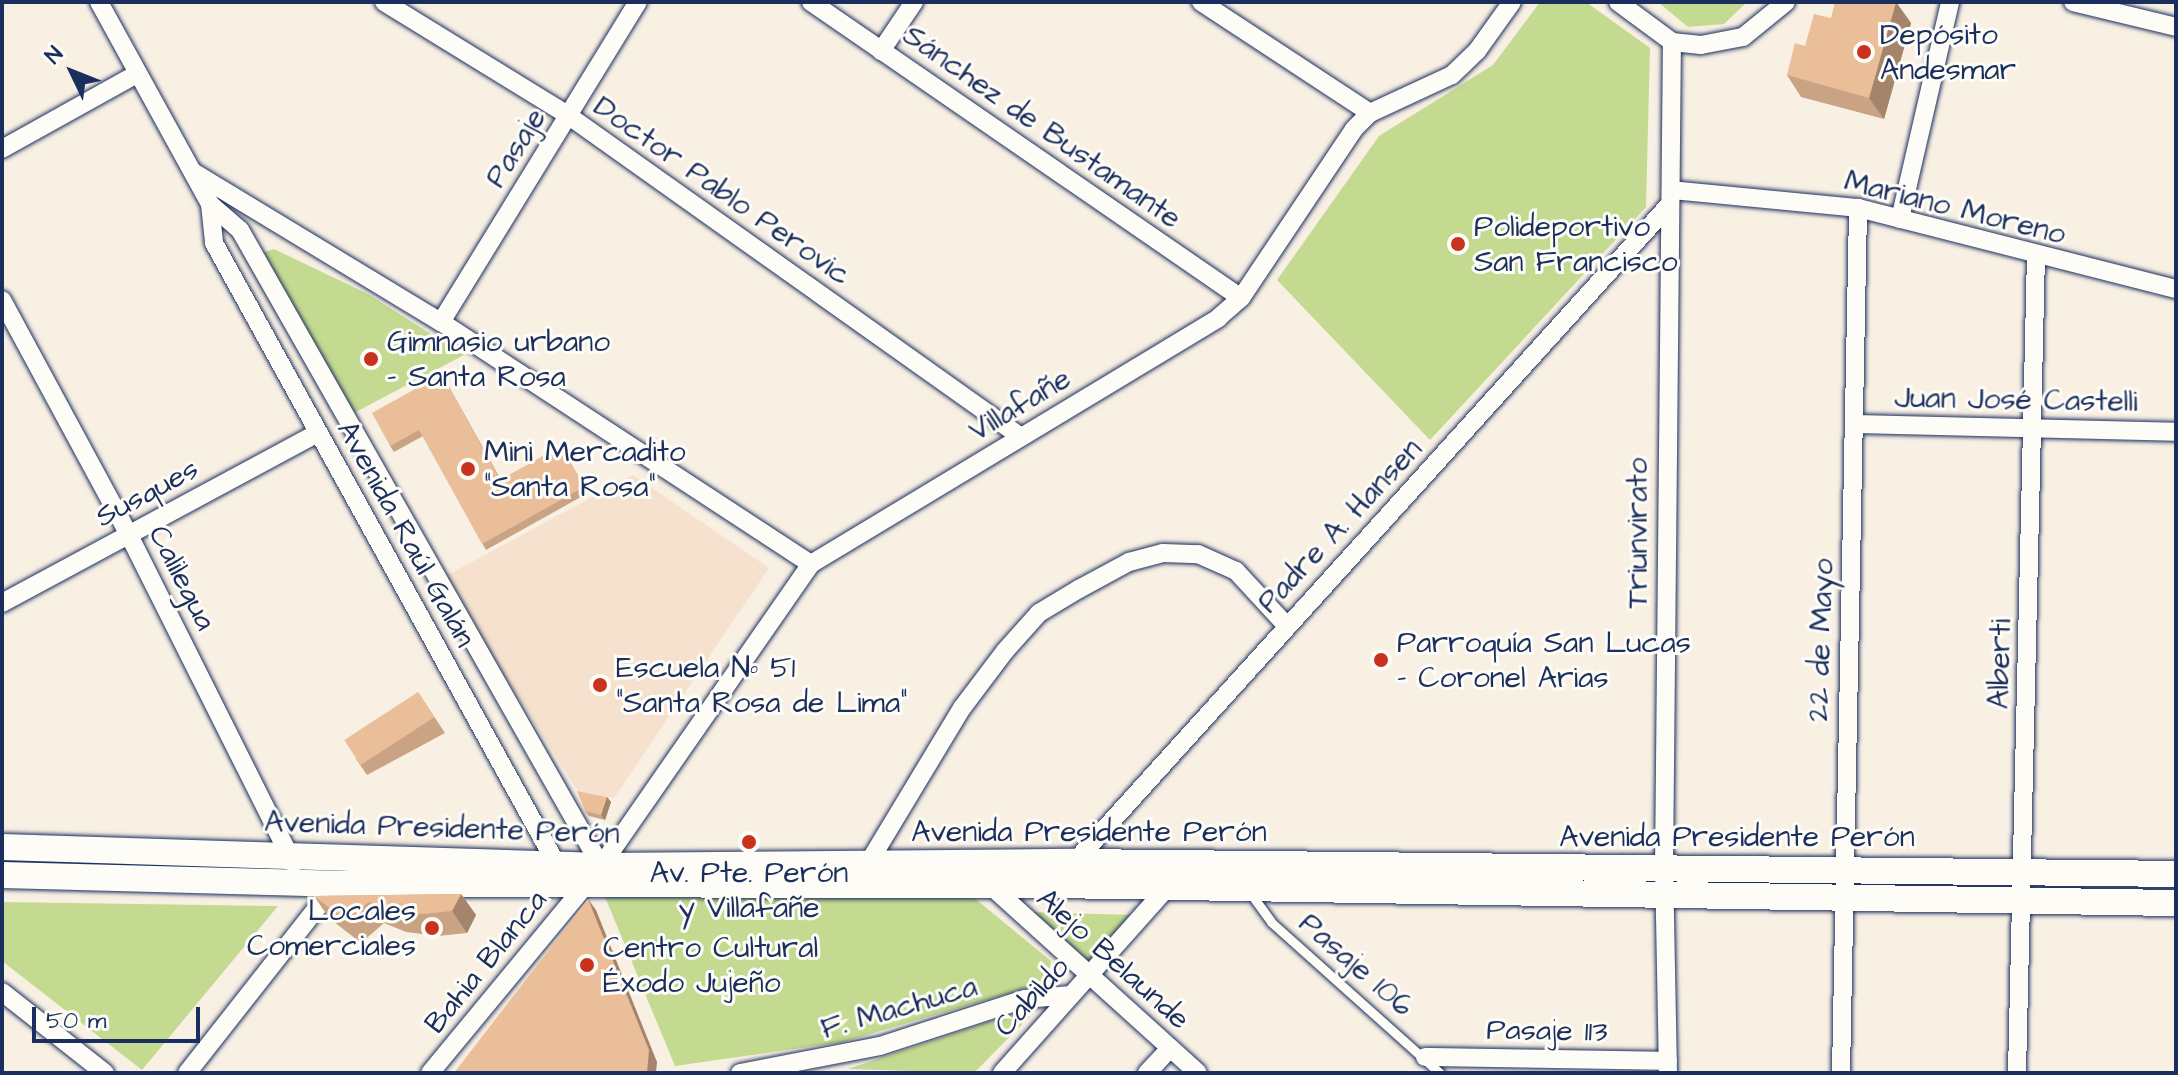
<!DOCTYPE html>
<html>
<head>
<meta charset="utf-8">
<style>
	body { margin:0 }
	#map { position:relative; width:2178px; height:1075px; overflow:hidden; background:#f9f0e4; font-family:"Architects Daughter",sans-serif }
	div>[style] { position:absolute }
	.built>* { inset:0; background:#f5e1ce }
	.green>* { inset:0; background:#c4da90 }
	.roads { filter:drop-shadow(0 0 2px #1b2f5e) drop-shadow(0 0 2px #1b2f5e) }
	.lane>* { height:9px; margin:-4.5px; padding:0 4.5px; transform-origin:4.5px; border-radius:4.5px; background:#fdfcf7 }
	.street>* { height:18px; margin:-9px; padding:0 9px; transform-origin:9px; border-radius:9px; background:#fdfcf7 }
	.secondary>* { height:26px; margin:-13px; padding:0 13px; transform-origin:13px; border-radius:13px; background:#fdfcf7 }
	.wall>* { inset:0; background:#caa384 }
	.shaded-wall>* { inset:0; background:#a4856c }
	.building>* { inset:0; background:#ebbe9a; transform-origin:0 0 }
	.dots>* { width:22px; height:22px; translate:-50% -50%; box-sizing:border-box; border:4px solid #fdfcf7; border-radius:50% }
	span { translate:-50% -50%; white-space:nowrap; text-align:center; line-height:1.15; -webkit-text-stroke:6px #fdfcf7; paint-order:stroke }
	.poi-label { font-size:30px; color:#1b2f5e }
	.left { translate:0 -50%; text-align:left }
	.right { translate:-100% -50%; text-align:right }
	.street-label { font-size:30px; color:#1b2f5e }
	.frame { position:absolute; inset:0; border:4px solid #1b2f5e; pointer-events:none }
	.north { position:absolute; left:32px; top:32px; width:80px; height:80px; -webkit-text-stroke:6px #fdfcf7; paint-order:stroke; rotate:313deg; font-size:22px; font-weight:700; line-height:32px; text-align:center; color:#1b2f5e }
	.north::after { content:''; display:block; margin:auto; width:28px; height:36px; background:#1b2f5e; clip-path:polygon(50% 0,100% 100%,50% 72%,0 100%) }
	.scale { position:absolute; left:32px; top:1007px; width:168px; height:36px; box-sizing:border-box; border:4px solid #1b2f5e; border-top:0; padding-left:10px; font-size:24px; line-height:28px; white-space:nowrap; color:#1b2f5e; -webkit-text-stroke:6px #fdfcf7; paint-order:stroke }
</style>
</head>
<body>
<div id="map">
	<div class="built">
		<div style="clip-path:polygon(633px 475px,769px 568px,614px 798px,578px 791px,442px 578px)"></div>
	</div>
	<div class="green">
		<div style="clip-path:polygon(1540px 2px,1586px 2px,1650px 48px,1646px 207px,1430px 440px,1277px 280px,1379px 136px,1493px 65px)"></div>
		<div style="clip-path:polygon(1658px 2px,1747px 2px,1724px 24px,1688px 27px)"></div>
		<div style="clip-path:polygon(274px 249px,368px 294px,464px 355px,350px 415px,261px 253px)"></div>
		<div style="clip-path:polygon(972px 896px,1051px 961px,1047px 982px,843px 1042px,675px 1066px,605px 897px)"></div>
		<div style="clip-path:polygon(2px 903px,2px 902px,278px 906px,142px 1070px,2px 961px)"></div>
		<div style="clip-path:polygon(1029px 912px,1134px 915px,1089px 964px)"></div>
		<div style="clip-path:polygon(1042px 1004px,974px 1073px,848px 1069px)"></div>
	</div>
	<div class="roads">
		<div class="lane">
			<div style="left:1251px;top:894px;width:34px;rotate:54deg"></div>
			<div style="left:1271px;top:922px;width:227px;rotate:41.8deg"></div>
		</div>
		<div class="street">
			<div style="left:99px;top:2px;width:230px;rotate:61.2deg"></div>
			<div style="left:210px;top:204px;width:40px;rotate:41deg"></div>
			<div style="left:240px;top:230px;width:731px;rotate:60.42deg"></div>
			<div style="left:384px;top:2px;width:217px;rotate:31.6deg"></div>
			<div style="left:569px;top:116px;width:554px;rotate:35.38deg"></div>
			<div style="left:811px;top:2px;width:522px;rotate:34.54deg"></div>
			<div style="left:1201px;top:2px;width:202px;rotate:33.3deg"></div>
			<div style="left:1618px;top:2px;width:67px;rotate:36.5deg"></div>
			<div style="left:1672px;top:42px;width:29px;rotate:6deg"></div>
			<div style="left:1701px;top:45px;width:43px;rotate:-10.8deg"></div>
			<div style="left:1743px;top:37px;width:55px;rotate:-39.1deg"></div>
			<div style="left:2073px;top:2px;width:106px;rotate:13.6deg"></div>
			<div style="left:881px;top:51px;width:59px;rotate:-56deg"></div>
			<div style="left:2px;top:149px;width:154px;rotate:-29.1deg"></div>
			<div style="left:193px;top:172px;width:290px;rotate:31.2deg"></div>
			<div style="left:441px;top:322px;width:442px;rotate:33.2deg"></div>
			<div style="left:1671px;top:190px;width:188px;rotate:5.5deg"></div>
			<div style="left:1858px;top:208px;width:328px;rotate:14.3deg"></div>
			<div style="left:210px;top:204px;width:39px;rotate:84deg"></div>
			<div style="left:214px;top:243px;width:718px;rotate:61.12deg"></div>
			<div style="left:1900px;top:219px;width:223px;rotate:-77deg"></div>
			<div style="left:2px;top:300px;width:267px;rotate:61.6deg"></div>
			<div style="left:129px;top:535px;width:367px;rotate:63.4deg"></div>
			<div style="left:441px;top:322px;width:376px;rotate:-58.4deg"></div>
			<div style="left:1855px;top:424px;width:321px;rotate:1.4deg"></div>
			<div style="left:2px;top:603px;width:359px;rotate:-28.3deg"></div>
			<div style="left:1071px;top:866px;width:891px;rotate:-47.86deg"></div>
			<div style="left:863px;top:872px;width:192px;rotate:-58.9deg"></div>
			<div style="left:962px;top:708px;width:71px;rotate:-53deg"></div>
			<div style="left:1005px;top:651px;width:51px;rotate:-48.2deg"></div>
			<div style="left:1039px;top:613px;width:47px;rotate:-31deg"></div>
			<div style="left:1079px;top:589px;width:57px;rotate:-28.4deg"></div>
			<div style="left:1129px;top:562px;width:35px;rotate:-15deg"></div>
			<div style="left:1163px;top:553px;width:35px;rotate:2deg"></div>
			<div style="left:1198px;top:554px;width:42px;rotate:24.1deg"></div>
			<div style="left:1236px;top:571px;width:72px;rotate:47.2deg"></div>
			<div style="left:990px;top:885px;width:280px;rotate:42.1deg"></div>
			<div style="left:2px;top:992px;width:131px;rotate:38.2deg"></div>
			<div style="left:1425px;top:1057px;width:243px;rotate:0.9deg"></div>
			<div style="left:187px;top:1073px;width:238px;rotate:-51.8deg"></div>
			<div style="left:430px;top:1073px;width:268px;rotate:-50.4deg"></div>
			<div style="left:601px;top:866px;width:368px;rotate:-55.2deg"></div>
			<div style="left:811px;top:564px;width:476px;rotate:-31.1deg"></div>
			<div style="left:1218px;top:318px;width:30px;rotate:-41deg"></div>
			<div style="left:1241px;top:298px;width:203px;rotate:-56.2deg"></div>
			<div style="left:1354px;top:129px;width:23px;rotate:-45deg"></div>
			<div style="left:1370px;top:113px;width:90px;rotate:-24.9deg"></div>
			<div style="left:1452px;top:75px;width:35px;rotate:-44deg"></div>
			<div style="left:1477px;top:51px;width:60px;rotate:-54.5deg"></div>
			<div style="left:740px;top:1073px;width:143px;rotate:-10.9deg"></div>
			<div style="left:880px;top:1046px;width:152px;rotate:-18deg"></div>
			<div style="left:1025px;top:999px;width:46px;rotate:-5deg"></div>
			<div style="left:1002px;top:1073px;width:249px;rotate:-48.3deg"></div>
			<div style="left:1147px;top:1073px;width:34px;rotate:-47deg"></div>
			<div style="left:1668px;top:1073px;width:204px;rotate:-91.1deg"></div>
			<div style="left:1664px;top:869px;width:827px;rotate:-89.45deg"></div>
			<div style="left:1841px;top:1073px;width:865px;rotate:-88.87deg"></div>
			<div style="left:2017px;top:1073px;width:816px;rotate:-88.67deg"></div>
		</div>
		<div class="secondary">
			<div style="left:2px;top:847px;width:599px;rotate:1.82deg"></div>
			<div style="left:601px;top:866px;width:474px;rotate:-0.5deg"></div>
			<div style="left:1075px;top:862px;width:1101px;rotate:0.62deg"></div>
			<div style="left:2px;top:875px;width:334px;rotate:1.5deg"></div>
			<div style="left:336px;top:884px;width:717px;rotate:0.08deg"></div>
			<div style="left:1053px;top:885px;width:1123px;rotate:0.92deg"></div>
		</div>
	</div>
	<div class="wall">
		<div style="clip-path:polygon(1896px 2px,1911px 23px,1884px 119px,1801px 97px,1787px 75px,1805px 46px,1831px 18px)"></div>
		<div style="clip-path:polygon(442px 374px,501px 480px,561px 446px,588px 493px,486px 550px,423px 436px,394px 452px,390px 446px)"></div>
		<div style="clip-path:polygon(418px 692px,445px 733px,367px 775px,356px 759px)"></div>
		<div style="clip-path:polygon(607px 797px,611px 802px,605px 820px,589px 816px,585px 811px)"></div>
		<div style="clip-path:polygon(461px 894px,476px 915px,467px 933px,438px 936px,406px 932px,384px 923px,361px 943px,329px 918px,314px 896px)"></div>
	</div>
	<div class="shaded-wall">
		<div style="clip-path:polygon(1896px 2px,1911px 23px,1884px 119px,1869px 98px)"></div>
		<div style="clip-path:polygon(607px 797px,611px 802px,605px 820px,601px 815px)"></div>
		<div style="clip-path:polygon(461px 894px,476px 915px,467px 933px,452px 911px)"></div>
		<div style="clip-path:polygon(588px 899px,596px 910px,657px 1062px,656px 1073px,647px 1073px)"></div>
	</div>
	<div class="building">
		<div style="clip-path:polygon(1835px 2px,1896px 2px,1869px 98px,1787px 75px,1795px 43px,1805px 46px,1814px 14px,1831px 18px)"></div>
		<div style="clip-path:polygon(442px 374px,500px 480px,561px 446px,584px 487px,482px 544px,419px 430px,390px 446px,372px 413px)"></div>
		<div style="left:418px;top:692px;width:30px;height:88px;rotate:57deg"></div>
		<div style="clip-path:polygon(577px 791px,607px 797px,601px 815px,585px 811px)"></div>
		<div style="clip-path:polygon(461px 894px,452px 911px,423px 914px,391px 911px,369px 902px,346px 921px,314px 896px)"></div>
		<div style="clip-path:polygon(588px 899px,649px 1050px,647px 1073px,454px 1073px)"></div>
	</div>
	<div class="dots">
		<div style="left:1864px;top:52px;background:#c8321e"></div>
		<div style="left:1458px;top:244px;background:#c8321e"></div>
		<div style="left:371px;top:359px;background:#c8321e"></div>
		<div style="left:468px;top:469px;background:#c8321e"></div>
		<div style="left:1381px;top:660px;background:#c8321e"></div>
		<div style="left:600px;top:685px;background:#c8321e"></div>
		<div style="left:749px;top:842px;background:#c8321e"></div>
		<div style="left:432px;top:928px;background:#c8321e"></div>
		<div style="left:587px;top:965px;background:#c8321e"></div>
	</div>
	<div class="poi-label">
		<span class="left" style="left:1880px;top:52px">Depósito<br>Andesmar</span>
		<span class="left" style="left:1474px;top:244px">Polideportivo<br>San Francisco</span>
		<span class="left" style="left:387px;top:359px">Gimnasio urbano<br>- Santa Rosa</span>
		<span class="left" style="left:484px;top:469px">Mini Mercadito<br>"Santa Rosa"</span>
		<span class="left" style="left:1397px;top:660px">Parroquía San Lucas<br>- Coronel Arias</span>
		<span class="left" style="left:616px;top:685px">Escuela Nº 51<br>"Santa Rosa de Lima"</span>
		<span style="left:749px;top:890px">Av. Pte. Perón<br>y Villafañe</span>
		<span class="right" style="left:416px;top:928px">Locales<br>Comerciales</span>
		<span class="left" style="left:603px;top:965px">Centro Cultural<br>Éxodo Jujeño</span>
	</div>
	<div class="street-label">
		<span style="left:1042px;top:127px;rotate:35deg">Sánchez de Bustamante</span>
		<span style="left:516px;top:148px;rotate:-58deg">Pasaje</span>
		<span style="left:722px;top:191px;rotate:35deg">Doctor Pablo Perovic</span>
		<span style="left:1955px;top:208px;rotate:14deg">Mariano Moreno</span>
		<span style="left:2016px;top:400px;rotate:1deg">Juan José Castelli</span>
		<span style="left:1020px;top:405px;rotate:-31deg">Villafañe</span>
		<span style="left:147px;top:493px;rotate:-28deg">Susques</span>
		<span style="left:1340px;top:526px;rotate:-47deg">Padre A. Hansen</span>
		<span style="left:1638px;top:533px;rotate:-90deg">Triunvirato</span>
		<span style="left:406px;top:534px;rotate:61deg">Avenida Raúl Galán</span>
		<span style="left:182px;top:578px;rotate:63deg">Calilegua</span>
		<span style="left:1821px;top:640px;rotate:-88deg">22 de Mayo</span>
		<span style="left:2000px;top:664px;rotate:-88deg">Alberti</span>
		<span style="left:442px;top:828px;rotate:2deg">Avenida Presidente Perón</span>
		<span style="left:1089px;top:832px">Avenida Presidente Perón</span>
		<span style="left:1737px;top:837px">Avenida Presidente Perón</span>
		<span style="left:1113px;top:959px;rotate:42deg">Alejo Belaunde</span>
		<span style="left:486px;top:962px;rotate:-51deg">Bahia Blanca</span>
		<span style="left:1356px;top:965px;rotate:41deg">Pasaje 106</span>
		<span style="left:1032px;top:997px;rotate:-48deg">Cabildo</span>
		<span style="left:899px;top:1008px;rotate:-16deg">F. Machuca</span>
		<span style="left:1547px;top:1031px;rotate:1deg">Pasaje 113</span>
	</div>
	<div class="frame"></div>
	<div class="north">N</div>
	<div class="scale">50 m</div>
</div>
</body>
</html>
